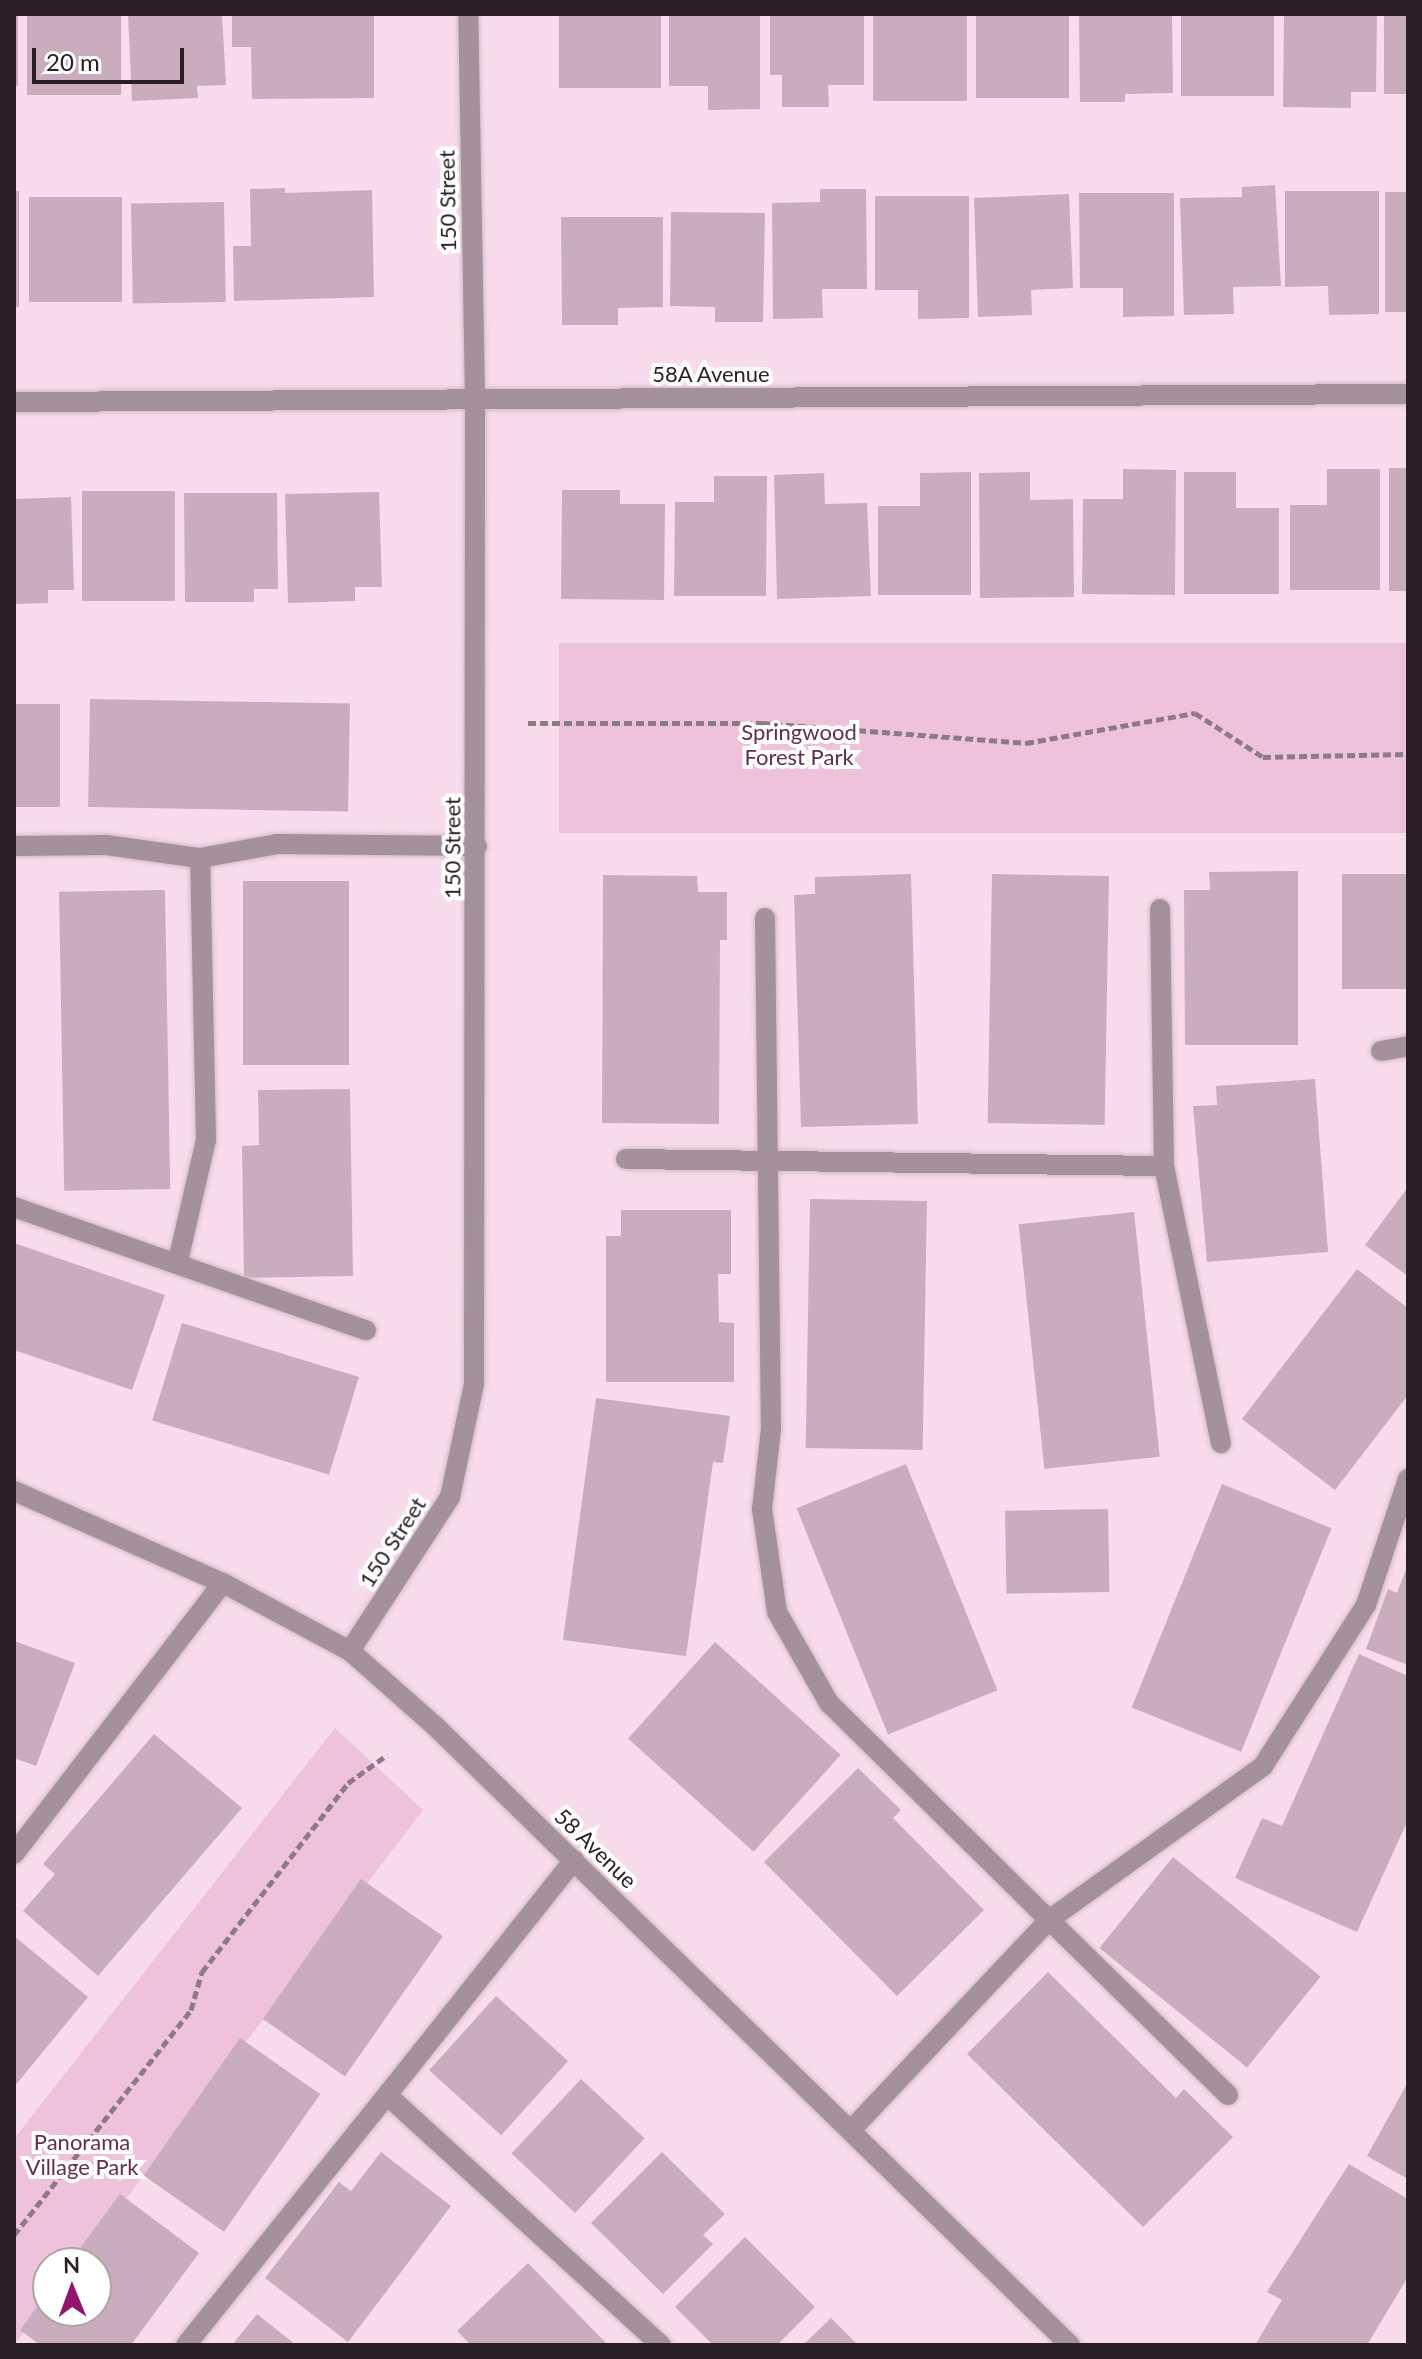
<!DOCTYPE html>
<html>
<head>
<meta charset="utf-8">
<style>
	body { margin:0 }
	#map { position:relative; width:1422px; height:2359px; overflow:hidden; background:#f8dcec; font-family:Lato,sans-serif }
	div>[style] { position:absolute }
	.green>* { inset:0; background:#edc2da; transform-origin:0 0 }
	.building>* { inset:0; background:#c9adbc; transform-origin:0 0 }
	.path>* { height:5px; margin-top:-2.5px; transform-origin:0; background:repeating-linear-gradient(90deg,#8d7a85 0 8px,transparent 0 12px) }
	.roads { filter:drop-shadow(0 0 2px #d3bac8) drop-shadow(0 0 2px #d3bac8) }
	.minor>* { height:20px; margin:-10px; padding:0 10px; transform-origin:10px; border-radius:10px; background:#a4919b }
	span { translate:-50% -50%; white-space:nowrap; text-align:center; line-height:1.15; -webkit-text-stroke:8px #fff; paint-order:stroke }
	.street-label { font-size:22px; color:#291f24 }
	.park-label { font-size:22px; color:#632d4f }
	.frame { position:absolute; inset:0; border:16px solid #291f24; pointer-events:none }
	.north { position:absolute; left:32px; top:2247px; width:80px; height:80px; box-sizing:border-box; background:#fff; border:2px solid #a9a5a7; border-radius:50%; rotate:359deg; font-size:22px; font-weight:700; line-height:32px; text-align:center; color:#291f24 }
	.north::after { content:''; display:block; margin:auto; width:28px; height:36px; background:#93146e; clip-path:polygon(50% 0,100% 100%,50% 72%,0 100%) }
	.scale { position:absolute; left:32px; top:48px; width:152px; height:36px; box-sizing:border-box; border:4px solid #291f24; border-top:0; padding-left:10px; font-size:24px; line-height:28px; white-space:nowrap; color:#291f24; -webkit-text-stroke:6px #fff; paint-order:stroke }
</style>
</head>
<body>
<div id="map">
	<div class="green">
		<div style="left:1408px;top:643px;width:190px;height:849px;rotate:90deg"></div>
		<div style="clip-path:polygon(335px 1728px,423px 1810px,77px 2263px,48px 2263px,48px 2301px,14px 2345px,14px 2139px)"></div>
	</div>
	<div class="building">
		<div style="left:14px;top:14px;width:4px;height:72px"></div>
		<div style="left:27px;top:14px;width:94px;height:81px"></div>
		<div style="clip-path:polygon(128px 14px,222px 14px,226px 85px,197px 86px,198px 98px,132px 101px)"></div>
		<div style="clip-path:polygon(232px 14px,374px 14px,374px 98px,252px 99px,251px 47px,232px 47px)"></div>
		<div style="left:559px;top:14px;width:102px;height:74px"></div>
		<div style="clip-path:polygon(669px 14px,760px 14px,760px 109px,708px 110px,708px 86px,669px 86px)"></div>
		<div style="clip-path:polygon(770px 14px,864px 14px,864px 85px,828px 85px,829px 107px,782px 107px,782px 75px,770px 75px)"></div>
		<div style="left:873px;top:14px;width:94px;height:87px"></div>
		<div style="left:976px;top:14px;width:93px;height:84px"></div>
		<div style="clip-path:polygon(1079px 14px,1172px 14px,1173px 93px,1125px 94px,1125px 102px,1080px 102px)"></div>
		<div style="left:1181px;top:14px;width:93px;height:82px"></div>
		<div style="clip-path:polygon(1284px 14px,1377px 14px,1376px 92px,1351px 92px,1351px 108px,1283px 107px)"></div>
		<div style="left:1384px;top:14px;width:24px;height:80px"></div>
		<div style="clip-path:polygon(1275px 185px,1281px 286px,1233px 287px,1234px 314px,1184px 315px,1180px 198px,1242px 197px,1242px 187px)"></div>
		<div style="clip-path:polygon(285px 188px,285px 193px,372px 190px,374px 297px,234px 301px,233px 246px,251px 246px,250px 189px)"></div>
		<div style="clip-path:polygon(820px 189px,866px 189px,867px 289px,822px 289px,823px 318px,773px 319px,772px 203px,820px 202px)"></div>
		<div style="left:14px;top:191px;width:5px;height:116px"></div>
		<div style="clip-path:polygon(1285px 191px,1379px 191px,1379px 314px,1329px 315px,1328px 286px,1285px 287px)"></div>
		<div style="left:1408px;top:192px;width:120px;height:23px;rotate:90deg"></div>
		<div style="clip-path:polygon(1079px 193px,1174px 193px,1174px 316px,1123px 317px,1123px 288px,1080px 288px)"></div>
		<div style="clip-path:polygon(1069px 194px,1073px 288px,1031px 290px,1032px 315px,978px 317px,974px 198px)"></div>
		<div style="clip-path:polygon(875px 196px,969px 196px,969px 318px,918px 319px,918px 290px,875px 290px)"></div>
		<div style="left:122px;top:197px;width:105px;height:93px;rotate:90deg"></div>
		<div style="left:224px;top:202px;width:100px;height:93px;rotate:89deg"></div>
		<div style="clip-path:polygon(671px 212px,765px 213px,763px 322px,715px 322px,715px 307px,670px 306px)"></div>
		<div style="clip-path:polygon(561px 217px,663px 217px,663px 307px,618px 308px,618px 325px,562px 325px)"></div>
		<div style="left:1389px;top:468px;width:19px;height:123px"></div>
		<div style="clip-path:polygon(1123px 469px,1176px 470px,1175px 595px,1082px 594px,1083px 499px,1123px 499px)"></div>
		<div style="clip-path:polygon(1327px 469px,1380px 469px,1380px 590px,1290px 590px,1290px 505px,1327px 505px)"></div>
		<div style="clip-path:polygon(971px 472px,971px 595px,878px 595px,878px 506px,920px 506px,920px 473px)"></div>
		<div style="clip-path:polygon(1030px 472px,1030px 500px,1073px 499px,1074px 597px,980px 598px,979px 473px)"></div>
		<div style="clip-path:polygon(1184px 472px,1236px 472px,1236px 508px,1279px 508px,1279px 594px,1184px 594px)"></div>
		<div style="clip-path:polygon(824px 473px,825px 504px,867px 503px,871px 596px,777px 599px,774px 475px)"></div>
		<div style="clip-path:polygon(714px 476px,767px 476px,766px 596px,674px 596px,675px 502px,714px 502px)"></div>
		<div style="clip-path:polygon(562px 490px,620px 490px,620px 504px,665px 504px,664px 600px,561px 599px)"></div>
		<div style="left:82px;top:491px;width:93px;height:110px"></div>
		<div style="clip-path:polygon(379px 492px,382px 587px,355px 587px,355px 601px,288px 603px,285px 494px)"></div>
		<div style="clip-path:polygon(184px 493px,277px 493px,278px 589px,254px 589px,254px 602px,185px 602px)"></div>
		<div style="clip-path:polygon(71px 497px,74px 590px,48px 590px,48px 603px,14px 604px,14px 499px)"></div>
		<div style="left:90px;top:699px;width:260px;height:108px;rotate:1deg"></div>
		<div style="left:14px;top:704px;width:46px;height:103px"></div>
		<div style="clip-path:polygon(1298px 871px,1298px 1045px,1185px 1045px,1184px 890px,1210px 890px,1209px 872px)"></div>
		<div style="clip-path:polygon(911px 874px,918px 1124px,801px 1127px,794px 895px,815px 894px,815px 877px)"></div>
		<div style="left:992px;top:874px;width:117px;height:249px;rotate:1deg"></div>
		<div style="left:1408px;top:874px;width:115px;height:66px;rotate:90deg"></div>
		<div style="clip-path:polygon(603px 875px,697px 876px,698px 892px,727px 892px,727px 940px,720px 940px,719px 1124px,602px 1123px)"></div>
		<div style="left:349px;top:881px;width:184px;height:106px;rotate:90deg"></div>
		<div style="left:165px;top:890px;width:299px;height:106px;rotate:89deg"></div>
		<div style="clip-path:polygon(1315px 1079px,1328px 1252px,1207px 1262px,1193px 1106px,1217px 1105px,1216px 1086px)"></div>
		<div style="clip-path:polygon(350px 1089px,353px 1276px,244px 1278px,242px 1146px,259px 1145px,258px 1090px)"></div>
		<div style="clip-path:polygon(1408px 1187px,1408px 1276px,1365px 1245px)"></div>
		<div style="left:810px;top:1199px;width:117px;height:249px;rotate:1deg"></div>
		<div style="clip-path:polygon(621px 1210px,731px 1210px,731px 1274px,718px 1274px,719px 1322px,734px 1323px,734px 1382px,606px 1382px,606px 1236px,621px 1236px)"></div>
		<div style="left:1134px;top:1212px;width:246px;height:116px;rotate:84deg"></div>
		<div style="clip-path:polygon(14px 1243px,165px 1295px,132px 1390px,14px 1350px)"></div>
		<div style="clip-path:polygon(1357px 1269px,1408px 1308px,1408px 1395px,1335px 1490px,1242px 1419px)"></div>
		<div style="left:182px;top:1323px;width:185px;height:102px;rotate:17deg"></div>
		<div style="clip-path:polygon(596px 1398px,730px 1416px,723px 1463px,713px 1462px,686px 1656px,563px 1640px)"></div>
		<div style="left:906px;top:1464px;width:244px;height:118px;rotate:68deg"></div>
		<div style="left:1222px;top:1484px;width:118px;height:241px;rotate:22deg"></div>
		<div style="left:1108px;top:1509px;width:83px;height:103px;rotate:89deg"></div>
		<div style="clip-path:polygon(1408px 1564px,1408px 1665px,1366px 1649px,1388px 1589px,1397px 1593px)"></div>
		<div style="clip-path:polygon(14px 1641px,75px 1663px,36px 1766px,14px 1758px)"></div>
		<div style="left:715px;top:1642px;width:169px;height:130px;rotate:42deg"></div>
		<div style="clip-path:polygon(1359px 1654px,1408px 1676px,1408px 1820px,1357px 1932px,1235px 1878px,1262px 1818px,1282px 1826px)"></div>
		<div style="clip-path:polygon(154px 1734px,242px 1808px,98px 1976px,23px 1911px,55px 1874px,43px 1864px)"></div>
		<div style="clip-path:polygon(858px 1768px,901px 1810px,893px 1818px,984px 1910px,897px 1996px,764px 1862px)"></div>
		<div style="left:1173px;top:1857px;width:190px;height:117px;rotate:39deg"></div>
		<div style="left:361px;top:1879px;width:100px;height:171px;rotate:35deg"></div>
		<div style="clip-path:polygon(14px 1936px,88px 1997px,14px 2087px)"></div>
		<div style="clip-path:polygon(1048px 1972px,1176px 2098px,1184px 2089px,1233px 2137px,1143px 2227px,967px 2054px)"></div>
		<div style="left:496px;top:1996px;width:97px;height:100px;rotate:42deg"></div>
		<div style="left:240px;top:2038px;width:98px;height:168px;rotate:35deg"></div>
		<div style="left:581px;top:2079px;width:87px;height:102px;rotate:43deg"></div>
		<div style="clip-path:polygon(1408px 2082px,1408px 2179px,1367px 2156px)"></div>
		<div style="clip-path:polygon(381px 2152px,451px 2206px,348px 2342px,265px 2278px,339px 2182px,351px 2191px)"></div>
		<div style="clip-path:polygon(662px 2152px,725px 2214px,703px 2235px,713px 2244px,663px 2294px,591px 2223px)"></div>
		<div style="clip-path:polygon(1349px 2164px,1408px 2199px,1408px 2277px,1367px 2345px,1255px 2345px,1282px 2300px,1267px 2292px)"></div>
		<div style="clip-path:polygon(120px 2194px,199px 2253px,131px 2345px,40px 2345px,20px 2330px,48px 2292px,48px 2311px,96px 2311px,96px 2263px,69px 2263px)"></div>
		<div style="clip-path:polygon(745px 2237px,815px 2307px,777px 2345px,713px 2345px,675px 2307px)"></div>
		<div style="clip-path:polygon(528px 2263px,608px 2345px,471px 2345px,457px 2331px)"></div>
		<div style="clip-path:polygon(257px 2314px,296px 2345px,232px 2345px)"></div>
		<div style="clip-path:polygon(831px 2318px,858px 2345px,803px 2345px)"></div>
	</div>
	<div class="path">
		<div style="left:528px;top:723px;width:234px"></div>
		<div style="left:762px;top:723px;width:265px;rotate:4.3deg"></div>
		<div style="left:1026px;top:743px;width:172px;rotate:-10.1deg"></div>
		<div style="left:1195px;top:713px;width:81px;rotate:32.9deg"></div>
		<div style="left:1263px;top:757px;width:145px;rotate:-1.2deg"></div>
		<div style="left:14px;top:2235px;width:286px;rotate:-51.8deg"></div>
		<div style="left:191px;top:2010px;width:40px;rotate:-74deg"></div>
		<div style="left:202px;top:1972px;width:239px;rotate:-52.3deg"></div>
		<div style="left:348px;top:1783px;width:48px;rotate:-35.7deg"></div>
	</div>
	<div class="roads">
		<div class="minor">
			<div style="left:14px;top:402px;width:1394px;rotate:-0.33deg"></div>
			<div style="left:14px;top:846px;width:92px;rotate:-0.6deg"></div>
			<div style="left:106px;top:845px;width:95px;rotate:7.9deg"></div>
			<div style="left:200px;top:858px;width:78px;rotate:-10.3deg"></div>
			<div style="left:277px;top:844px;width:200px;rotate:0.6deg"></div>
			<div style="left:1160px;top:909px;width:257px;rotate:89.1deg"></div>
			<div style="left:1164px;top:1166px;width:283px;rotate:78.4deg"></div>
			<div style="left:765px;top:918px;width:511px;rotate:89.33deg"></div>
			<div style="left:771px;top:1429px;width:81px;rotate:96.4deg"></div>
			<div style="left:762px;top:1509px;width:104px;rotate:81.7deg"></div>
			<div style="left:777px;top:1612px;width:105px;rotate:60.3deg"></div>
			<div style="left:829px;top:1703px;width:309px;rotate:44.6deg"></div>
			<div style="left:1049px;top:1920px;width:287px;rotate:133.3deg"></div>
			<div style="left:1381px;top:1051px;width:27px;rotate:-10deg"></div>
			<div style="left:626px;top:1159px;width:538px;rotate:0.75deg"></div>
			<div style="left:14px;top:1207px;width:373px;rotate:19.3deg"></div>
			<div style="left:178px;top:1261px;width:124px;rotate:-77deg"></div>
			<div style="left:206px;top:1140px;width:282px;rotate:-91.2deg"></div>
			<div style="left:14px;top:1491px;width:228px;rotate:23.8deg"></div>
			<div style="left:223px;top:1583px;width:144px;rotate:28.2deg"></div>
			<div style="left:350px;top:1651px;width:113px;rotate:41.4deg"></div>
			<div style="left:435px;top:1726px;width:887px;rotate:44.27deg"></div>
			<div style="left:350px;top:1651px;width:184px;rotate:-57deg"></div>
			<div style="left:450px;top:1497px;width:116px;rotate:-78deg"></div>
			<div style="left:474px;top:1384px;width:985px;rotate:-89.94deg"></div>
			<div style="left:475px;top:399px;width:385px;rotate:-91deg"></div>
			<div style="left:14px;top:1854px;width:342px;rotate:-52.4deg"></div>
			<div style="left:574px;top:1860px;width:300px;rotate:128.5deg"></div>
			<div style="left:387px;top:2095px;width:371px;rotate:42.4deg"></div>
			<div style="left:1228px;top:2095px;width:250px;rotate:-135.6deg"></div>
			<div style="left:1049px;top:1920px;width:264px;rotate:-35.7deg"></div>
			<div style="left:1263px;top:1766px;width:191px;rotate:-57.4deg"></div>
			<div style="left:1366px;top:1605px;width:133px;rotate:-71.6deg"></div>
			<div style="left:186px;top:2345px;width:321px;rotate:-51.2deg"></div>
		</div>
	</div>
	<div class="street-label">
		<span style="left:447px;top:201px;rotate:-91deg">150 Street</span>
		<span style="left:711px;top:374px">58A Avenue</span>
		<span style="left:452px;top:848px;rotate:-90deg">150 Street</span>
		<span style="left:392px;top:1542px;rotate:-57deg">150 Street</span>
		<span style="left:596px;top:1848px;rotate:44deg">58 Avenue</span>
	</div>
	<div class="park-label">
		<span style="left:799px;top:744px">Springwood<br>Forest Park</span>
		<span style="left:82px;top:2154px">Panorama<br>Village Park</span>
	</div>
	<div class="frame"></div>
	<div class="north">N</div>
	<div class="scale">20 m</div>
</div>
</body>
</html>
